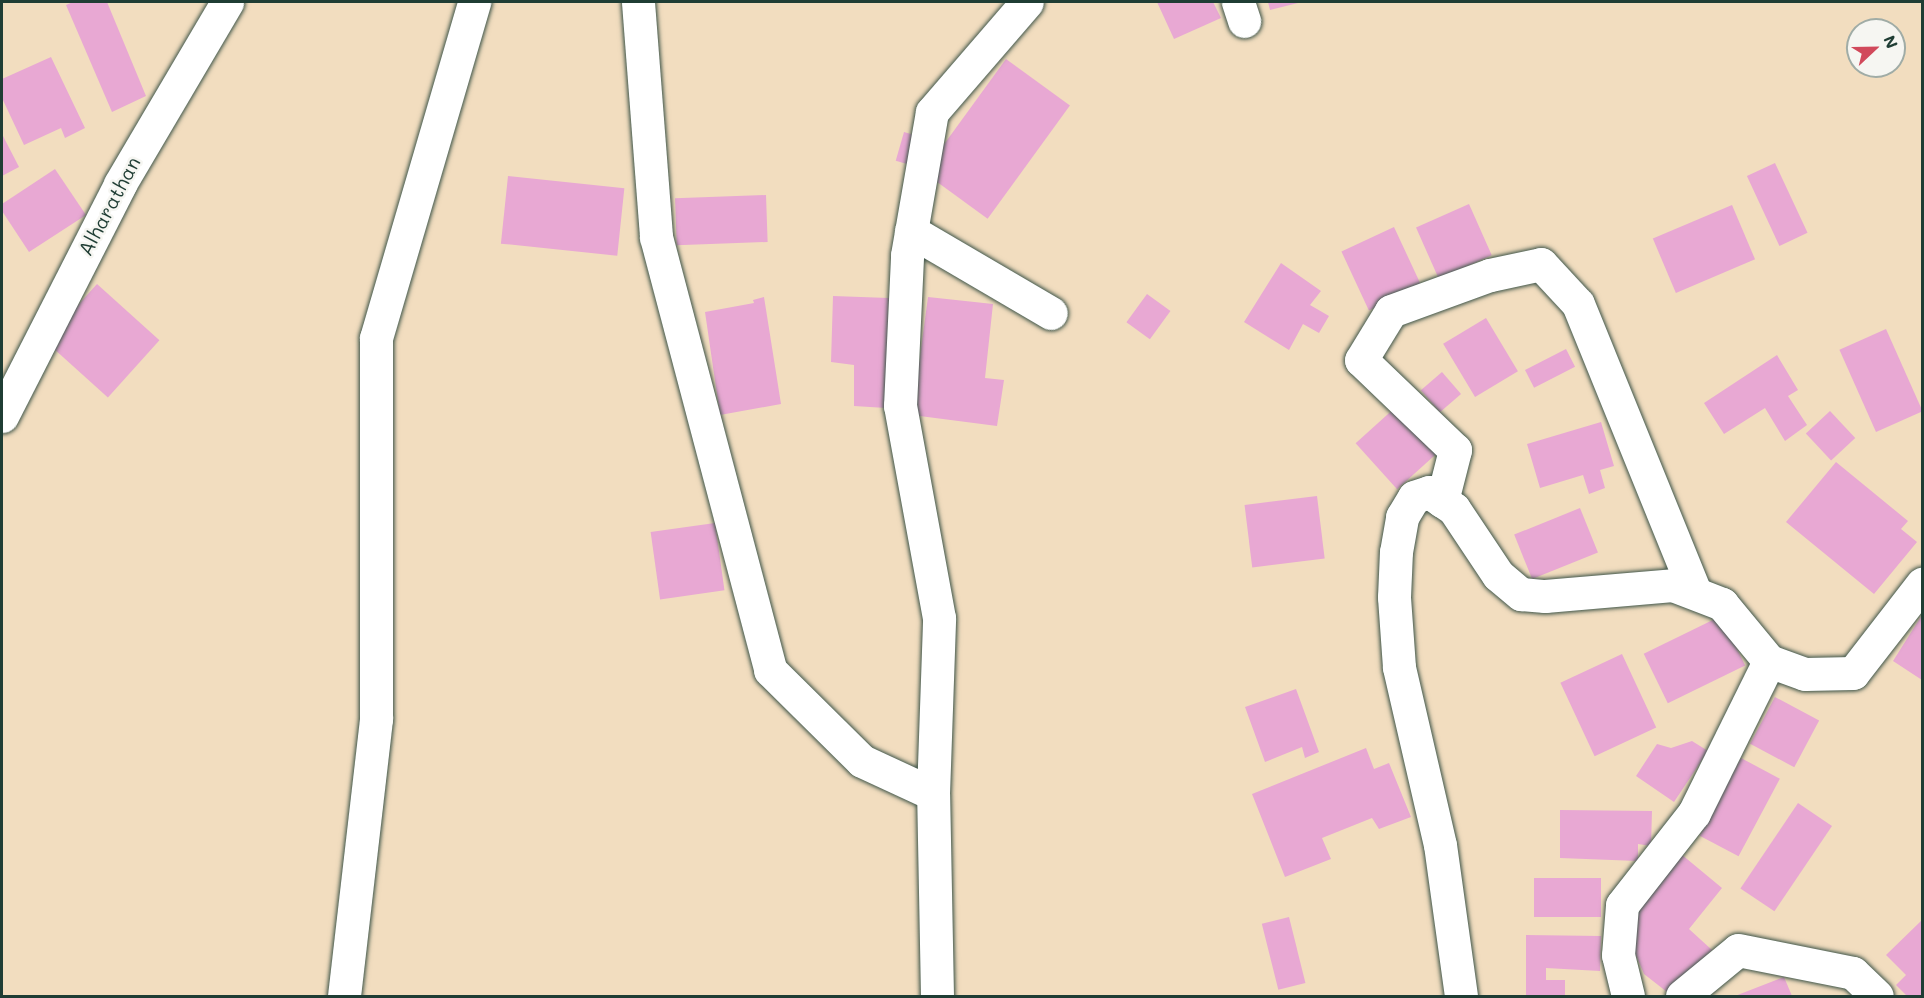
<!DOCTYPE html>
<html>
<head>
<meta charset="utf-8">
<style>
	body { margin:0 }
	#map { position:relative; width:1924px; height:998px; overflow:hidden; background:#f2ddbf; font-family:Mali,sans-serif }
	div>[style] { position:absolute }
	.building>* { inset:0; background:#e8a8d3; transform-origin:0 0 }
	.roads { filter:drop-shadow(0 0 2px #3f5549) drop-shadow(0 0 2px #3f5549) }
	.minor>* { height:33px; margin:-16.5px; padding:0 16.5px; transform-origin:16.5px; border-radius:16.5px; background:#fff }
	span { translate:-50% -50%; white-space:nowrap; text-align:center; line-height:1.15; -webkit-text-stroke:5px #f6f6f2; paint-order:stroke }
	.street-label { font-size:20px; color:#1f3d34 }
	.frame { position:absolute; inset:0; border:3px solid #1f3d34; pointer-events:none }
	.north { position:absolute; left:1846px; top:18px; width:60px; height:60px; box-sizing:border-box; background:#f6f6f2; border:2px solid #a0aca6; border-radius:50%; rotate:68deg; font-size:16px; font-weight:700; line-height:24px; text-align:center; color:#1f3d34 }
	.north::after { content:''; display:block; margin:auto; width:21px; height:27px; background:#d1495b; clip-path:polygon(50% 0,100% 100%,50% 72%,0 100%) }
</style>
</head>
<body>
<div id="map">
	<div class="building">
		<div style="clip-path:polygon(73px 2px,107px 2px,146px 96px,112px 112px,66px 5px)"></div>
		<div style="clip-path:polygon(1157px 2px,1213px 2px,1221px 18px,1174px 39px)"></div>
		<div style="clip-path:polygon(1268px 2px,1302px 2px,1270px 10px)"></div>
		<div style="clip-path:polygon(51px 57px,85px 128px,65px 138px,61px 128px,24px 145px,2px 98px,2px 79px)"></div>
		<div style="left:1006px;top:59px;width:79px;height:140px;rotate:36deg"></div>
		<div style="left:904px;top:132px;width:18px;height:30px;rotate:16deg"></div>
		<div style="clip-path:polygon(2px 134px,19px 167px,2px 176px)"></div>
		<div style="left:1775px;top:163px;width:77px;height:31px;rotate:65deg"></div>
		<div style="clip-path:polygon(55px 169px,86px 215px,29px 252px,2px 211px,2px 204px)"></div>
		<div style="left:508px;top:176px;width:117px;height:68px;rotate:6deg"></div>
		<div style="left:766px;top:195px;width:47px;height:91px;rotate:88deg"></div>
		<div style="left:1469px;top:204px;width:56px;height:58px;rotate:66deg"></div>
		<div style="left:1732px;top:205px;width:59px;height:86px;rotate:67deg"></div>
		<div style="left:1394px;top:227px;width:65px;height:58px;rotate:65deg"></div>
		<div style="clip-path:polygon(1281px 263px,1321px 291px,1310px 305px,1329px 316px,1319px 333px,1303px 324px,1289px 350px,1244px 322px)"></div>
		<div style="left:97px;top:284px;width:84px;height:77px;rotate:42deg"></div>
		<div style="left:1147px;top:294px;width:29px;height:35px;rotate:36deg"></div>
		<div style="clip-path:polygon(833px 296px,889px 298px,886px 408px,854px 406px,854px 365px,831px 362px)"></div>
		<div style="clip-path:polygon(764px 297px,781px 404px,720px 415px,705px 312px,754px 303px,753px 300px)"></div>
		<div style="clip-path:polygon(928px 297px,993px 304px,985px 378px,1004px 380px,997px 426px,912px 415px)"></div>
		<div style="left:1486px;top:318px;width:62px;height:50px;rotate:59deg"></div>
		<div style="left:1886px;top:329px;width:90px;height:51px;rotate:66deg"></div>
		<div style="left:1566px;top:349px;width:20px;height:46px;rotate:63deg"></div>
		<div style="clip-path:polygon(1777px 355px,1798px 390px,1788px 396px,1807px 425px,1785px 441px,1765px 408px,1724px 434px,1704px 403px)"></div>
		<div style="left:1442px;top:372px;width:29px;height:28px;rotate:49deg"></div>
		<div style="left:1398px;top:405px;width:62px;height:57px;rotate:48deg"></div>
		<div style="left:1830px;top:411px;width:37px;height:33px;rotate:47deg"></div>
		<div style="clip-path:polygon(1601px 422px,1614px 466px,1600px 470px,1605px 488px,1589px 494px,1583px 475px,1540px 488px,1527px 444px)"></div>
		<div style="clip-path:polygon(1836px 462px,1908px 521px,1901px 529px,1917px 542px,1874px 594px,1786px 522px)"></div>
		<div style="left:1317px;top:496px;width:63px;height:73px;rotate:83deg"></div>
		<div style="left:1580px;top:508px;width:48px;height:71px;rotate:68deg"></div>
		<div style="left:715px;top:523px;width:68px;height:65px;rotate:82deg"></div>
		<div style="clip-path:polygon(1922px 615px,1922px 680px,1893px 661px)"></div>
		<div style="left:1721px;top:616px;width:55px;height:86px;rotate:64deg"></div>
		<div style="left:1622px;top:654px;width:81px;height:68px;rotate:65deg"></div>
		<div style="clip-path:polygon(1296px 689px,1319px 752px,1305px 758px,1302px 747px,1265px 762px,1245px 707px)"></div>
		<div style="left:1775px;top:697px;width:50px;height:53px;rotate:28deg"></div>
		<div style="clip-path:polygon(1692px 741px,1708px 751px,1674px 802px,1636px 776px,1657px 744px,1671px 748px)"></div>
		<div style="clip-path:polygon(1366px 748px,1374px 769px,1389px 763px,1411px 817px,1379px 829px,1372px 818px,1322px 838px,1331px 859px,1285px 877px,1252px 794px)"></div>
		<div style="left:1741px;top:758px;width:44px;height:88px;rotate:28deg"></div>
		<div style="left:1798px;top:803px;width:41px;height:103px;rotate:34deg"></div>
		<div style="clip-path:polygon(1560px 810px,1652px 811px,1651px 846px,1638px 844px,1638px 861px,1560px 858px)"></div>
		<div style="clip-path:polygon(1681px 854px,1722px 888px,1689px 929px,1712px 950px,1667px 992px,1644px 974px,1632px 946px,1635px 919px,1648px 895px)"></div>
		<div style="left:1534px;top:878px;width:67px;height:39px"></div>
		<div style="left:1289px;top:917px;width:68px;height:28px;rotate:76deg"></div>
		<div style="clip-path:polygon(1922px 920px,1922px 996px,1907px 996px,1896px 985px,1906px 975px,1886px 955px)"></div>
		<div style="clip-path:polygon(1526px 935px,1601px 936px,1600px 971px,1546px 968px,1546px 980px,1565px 980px,1565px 996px,1526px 996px)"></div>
		<div style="clip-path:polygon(1784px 977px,1792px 996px,1735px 996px)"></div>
	</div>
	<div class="roads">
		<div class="minor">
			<div style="left:638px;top:2px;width:236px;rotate:85.6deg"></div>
			<div style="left:656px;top:237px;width:448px;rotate:75.2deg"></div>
			<div style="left:770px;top:670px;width:129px;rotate:44.7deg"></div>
			<div style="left:862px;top:761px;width:78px;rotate:24.9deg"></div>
			<div style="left:1238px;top:2px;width:20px;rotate:72deg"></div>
			<div style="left:911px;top:231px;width:162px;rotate:30.4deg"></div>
			<div style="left:2px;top:416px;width:260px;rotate:-63deg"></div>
			<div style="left:120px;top:184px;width:211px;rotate:-59.5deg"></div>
			<div style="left:1442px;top:501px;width:53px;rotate:-75.7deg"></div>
			<div style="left:1455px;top:450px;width:130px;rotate:-136.2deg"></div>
			<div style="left:1361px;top:360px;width:57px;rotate:-58.5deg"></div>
			<div style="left:1391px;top:311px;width:105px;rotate:-20deg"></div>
			<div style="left:1490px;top:275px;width:52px;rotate:-12.2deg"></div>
			<div style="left:1541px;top:264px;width:54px;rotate:47.2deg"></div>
			<div style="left:1578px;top:304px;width:311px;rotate:67.9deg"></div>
			<div style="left:344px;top:996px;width:279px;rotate:-83.4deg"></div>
			<div style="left:376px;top:719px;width:381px;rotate:-90deg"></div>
			<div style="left:376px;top:338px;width:350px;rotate:-73.7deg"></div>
			<div style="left:937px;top:996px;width:202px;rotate:-91.1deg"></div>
			<div style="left:933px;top:794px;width:176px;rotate:-88deg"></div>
			<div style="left:939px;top:618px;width:216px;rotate:-100.4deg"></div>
			<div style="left:900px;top:406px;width:151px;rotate:-87.3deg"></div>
			<div style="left:907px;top:255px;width:145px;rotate:-80.1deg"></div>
			<div style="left:932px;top:112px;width:145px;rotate:-49.2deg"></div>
			<div style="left:1461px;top:996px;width:152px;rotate:-97.9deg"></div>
			<div style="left:1440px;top:845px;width:183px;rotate:-103deg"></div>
			<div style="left:1399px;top:667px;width:70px;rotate:-94.1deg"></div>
			<div style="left:1394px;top:597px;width:45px;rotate:-87.5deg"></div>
			<div style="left:1396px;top:552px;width:36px;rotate:-80deg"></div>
			<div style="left:1402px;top:517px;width:23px;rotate:-59deg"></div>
			<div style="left:1414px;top:497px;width:16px;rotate:-18deg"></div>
			<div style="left:1429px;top:492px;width:30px;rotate:34deg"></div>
			<div style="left:1454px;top:509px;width:79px;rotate:56.3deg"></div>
			<div style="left:1498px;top:575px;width:30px;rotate:40deg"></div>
			<div style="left:1521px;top:594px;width:24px;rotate:5deg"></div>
			<div style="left:1545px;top:596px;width:128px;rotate:-4.9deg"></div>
			<div style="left:1673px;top:585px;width:53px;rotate:21.2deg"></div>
			<div style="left:1722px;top:604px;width:74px;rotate:50.5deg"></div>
			<div style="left:1769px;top:661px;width:38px;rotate:20deg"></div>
			<div style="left:1805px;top:674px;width:48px;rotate:-1.2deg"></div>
			<div style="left:1853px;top:673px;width:113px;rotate:-52.2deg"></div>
			<div style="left:1628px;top:996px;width:42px;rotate:-103.7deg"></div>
			<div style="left:1618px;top:955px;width:50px;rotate:-85.4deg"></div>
			<div style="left:1622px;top:905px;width:117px;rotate:-52deg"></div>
			<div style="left:1694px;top:813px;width:169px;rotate:-63.7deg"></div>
			<div style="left:1682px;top:996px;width:72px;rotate:-39.4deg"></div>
			<div style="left:1738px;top:950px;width:117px;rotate:11.3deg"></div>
			<div style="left:1853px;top:973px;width:33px;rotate:44deg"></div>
		</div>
	</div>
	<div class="street-label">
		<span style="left:109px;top:206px;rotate:-62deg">Alharathan</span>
	</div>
	<div class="frame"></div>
	<div class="north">N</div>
</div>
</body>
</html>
